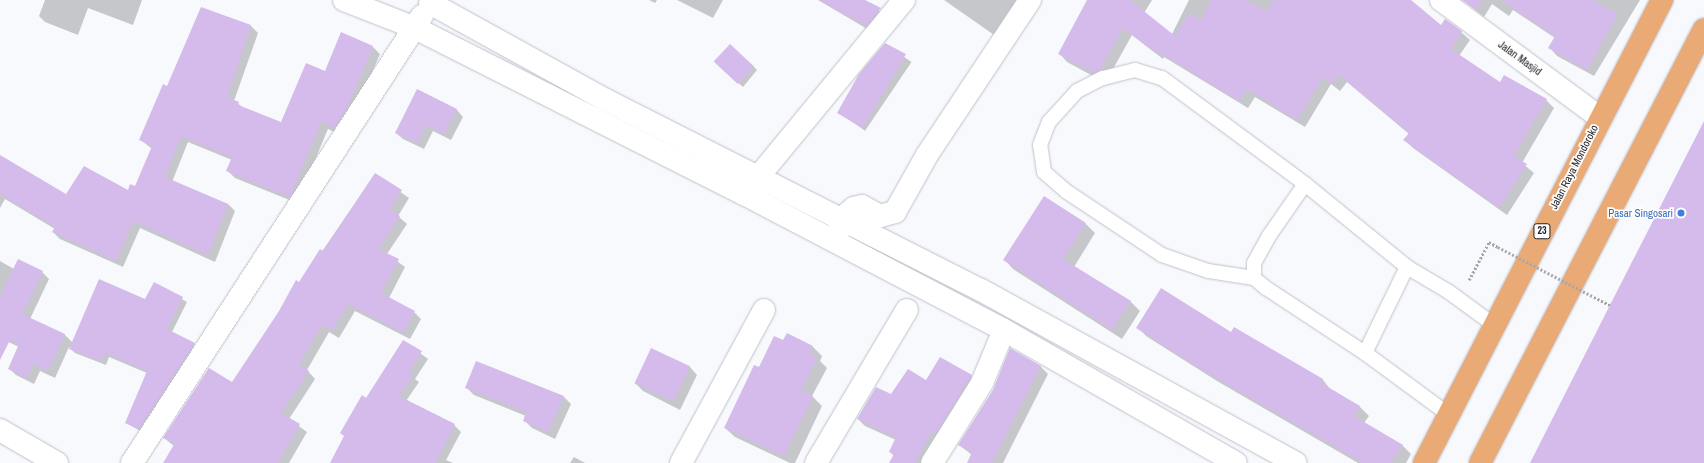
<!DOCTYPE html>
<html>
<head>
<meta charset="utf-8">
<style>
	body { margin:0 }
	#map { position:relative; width:1704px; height:463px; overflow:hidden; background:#f8f9fd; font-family:"Archivo Narrow",sans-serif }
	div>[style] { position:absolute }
	.shadow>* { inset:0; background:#0003; transform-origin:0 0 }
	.building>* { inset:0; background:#d5baec; transform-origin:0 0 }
	.path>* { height:2.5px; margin-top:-1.25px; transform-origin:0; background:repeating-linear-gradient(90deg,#a4a5a9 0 2px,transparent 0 4px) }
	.roads { filter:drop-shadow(0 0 1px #bfc1cb) drop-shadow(0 0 1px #bfc1cb) }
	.lane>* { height:14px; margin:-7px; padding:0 7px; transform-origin:7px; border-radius:7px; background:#fff }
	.street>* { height:22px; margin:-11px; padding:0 11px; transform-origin:11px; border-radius:11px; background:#fff }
	.secondary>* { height:22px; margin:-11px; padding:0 11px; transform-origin:11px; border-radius:11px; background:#fff }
	.highway>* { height:22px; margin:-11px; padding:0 11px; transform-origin:11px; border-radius:11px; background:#e9aa75 }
	.path-bridge>* { height:2.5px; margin-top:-1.25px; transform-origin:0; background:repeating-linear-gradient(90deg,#a4a5a9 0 2px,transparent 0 4px) }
	.dots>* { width:11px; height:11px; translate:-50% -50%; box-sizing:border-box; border:2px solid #fff; border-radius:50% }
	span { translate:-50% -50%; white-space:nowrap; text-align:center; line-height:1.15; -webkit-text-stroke:3.5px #fff; paint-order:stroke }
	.shield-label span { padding:1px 3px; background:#fff; border:1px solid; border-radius:3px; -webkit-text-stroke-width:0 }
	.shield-label { font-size:10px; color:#1f2024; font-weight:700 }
	.street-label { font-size:11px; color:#1f2024 }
	.shop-label { font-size:11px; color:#366cbe }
	.right { translate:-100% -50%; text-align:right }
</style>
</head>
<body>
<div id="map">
	<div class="shadow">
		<div style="clip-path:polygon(45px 0,142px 0,133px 25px,88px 8px,78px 35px,45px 22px,39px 16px)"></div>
		<div style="clip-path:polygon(649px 0,657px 0,655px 3px)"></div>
		<div style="clip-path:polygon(677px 0,723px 0,713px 18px)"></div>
		<div style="clip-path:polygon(818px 0,863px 0,888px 17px,874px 33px)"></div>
		<div style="clip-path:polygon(944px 0,1021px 0,997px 37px)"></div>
		<div style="clip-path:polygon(1089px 0,1152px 0,1144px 13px,1172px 34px,1189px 0,1409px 0,1441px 26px,1461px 32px,1470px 40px,1459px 56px,1501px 84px,1546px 100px,1554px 108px,1522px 163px,1534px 173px,1507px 215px,1413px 148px,1405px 140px,1409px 134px,1347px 82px,1340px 91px,1331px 84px,1305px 127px,1255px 97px,1248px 108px,1164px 57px,1163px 59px,1132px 35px,1108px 78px,1102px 81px,1067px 62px,1059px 53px)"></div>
		<div style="clip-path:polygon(1463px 0,1640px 0,1594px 76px,1557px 56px,1550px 48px,1555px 38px,1513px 10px,1509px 16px,1492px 4px,1484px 17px)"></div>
		<div style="clip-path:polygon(201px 8px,251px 26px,258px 33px,234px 101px,244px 108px,281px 123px,325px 72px,373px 47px,380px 54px,353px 117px,341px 135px,328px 129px,297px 203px,235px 178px,228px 171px,232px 160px,188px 142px,172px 182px,228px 204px,235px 211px,215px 262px,140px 228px,123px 267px,60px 239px,53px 232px,55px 229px,5px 199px,0 208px,0 156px,66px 195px,128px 192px,136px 188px,152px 149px,141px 140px,168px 87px)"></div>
		<div style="left:885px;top:44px;width:32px;height:83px;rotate:34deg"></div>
		<div style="clip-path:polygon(719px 66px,753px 66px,757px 70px,743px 87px)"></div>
		<div style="clip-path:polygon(418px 90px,457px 110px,463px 117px,451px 140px,433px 131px,424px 149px,403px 139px,396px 133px)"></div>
		<div style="clip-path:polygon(375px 174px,409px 198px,398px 216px,407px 224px,387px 254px,405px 267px,389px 298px,414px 312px,421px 319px,410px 339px,355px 311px,339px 338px,329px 332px,307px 370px,315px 379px,289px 419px,307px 432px,289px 463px,164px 463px,174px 446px,164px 438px,232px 383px)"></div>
		<div style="clip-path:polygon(1086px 224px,1095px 233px,1074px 267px,1130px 301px,1140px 311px,1122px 339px,1013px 269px,1004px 259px)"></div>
		<div style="clip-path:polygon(0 261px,14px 269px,42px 272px,49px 279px,30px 319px,65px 335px,73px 343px,145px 300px,154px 283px,187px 302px,172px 332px,199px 348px,144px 433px,126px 423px,147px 373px,109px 357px,106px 365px,75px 353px,69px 347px,55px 378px,40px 371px,34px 384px,16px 375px,9px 368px,19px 347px,0 338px)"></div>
		<div style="clip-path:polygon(1138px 327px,1231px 333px,1234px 328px,1323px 380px,1331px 390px,1360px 407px,1369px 416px,1364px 423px,1402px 445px,1411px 454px,1406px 463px,1358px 463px,1217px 381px,1146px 336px)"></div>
		<div style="clip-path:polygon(404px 341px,428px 359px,415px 379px,419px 382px,406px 401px,454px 425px,461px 432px,446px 460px,453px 463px,331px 463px,366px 399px)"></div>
		<div style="clip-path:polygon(784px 341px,813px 347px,822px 356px,820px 361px,827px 368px,812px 396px,822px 406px,795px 463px,790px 463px,735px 437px,725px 428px,759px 369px)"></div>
		<div style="clip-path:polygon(652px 349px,690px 367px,697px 375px,680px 410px,643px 391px,635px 383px)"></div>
		<div style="clip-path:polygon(1040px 366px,1048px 374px,1003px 463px,968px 463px,972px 455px,959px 445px)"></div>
		<div style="clip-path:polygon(971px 376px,978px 383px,926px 463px,890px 463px,894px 456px,890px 452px,896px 440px,865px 426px,858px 419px,892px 396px,927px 382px)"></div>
		<div style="clip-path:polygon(466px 387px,564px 397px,571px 404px,555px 439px,532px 428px,524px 420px,526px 416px,474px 395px)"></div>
		<div style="clip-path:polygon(574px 457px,585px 463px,570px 463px)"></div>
	</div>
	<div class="building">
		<div style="clip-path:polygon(819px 0,865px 0,881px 8px,866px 26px)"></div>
		<div style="clip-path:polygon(1087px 0,1130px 0,1175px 36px,1189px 13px,1201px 20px,1211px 0,1246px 0,1267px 11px,1273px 0,1411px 0,1441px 25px,1445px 19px,1462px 31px,1451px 49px,1500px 82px,1504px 75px,1547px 99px,1514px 156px,1527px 164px,1499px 208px,1403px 140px,1409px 133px,1339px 75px,1332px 84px,1323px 77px,1297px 120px,1247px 89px,1239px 101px,1155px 50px,1154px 52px,1123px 28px,1100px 70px,1094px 73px,1058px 54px)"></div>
		<div style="clip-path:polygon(1462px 0,1482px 0,1476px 10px)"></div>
		<div style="clip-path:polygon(1501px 0,1592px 0,1618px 14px,1587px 70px,1548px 48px,1555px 36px)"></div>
		<div style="clip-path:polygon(201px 7px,251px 25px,227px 97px,239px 102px,238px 105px,281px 122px,306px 63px,325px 71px,341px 32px,373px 46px,346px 110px,334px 128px,321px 122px,290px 197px,226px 171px,232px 157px,181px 136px,165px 177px,228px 204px,208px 255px,133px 221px,116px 261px,52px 232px,55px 227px,0 194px,0 155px,66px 194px,84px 166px,128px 190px,130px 184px,135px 186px,152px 146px,139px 140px,163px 84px,167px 86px)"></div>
		<div style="clip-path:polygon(885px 43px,906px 54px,863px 128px,837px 113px,859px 74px)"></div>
		<div style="left:730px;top:44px;width:33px;height:24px;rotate:43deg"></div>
		<div style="clip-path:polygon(417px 89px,457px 109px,444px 134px,426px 125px,417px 143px,395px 133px)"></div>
		<div style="clip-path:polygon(1704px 121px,1704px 463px,1530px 463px,1610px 305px)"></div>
		<div style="clip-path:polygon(375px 173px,402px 190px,390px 209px,400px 216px,378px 249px,399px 259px,381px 293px,415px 311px,403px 333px,348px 304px,332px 331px,322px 325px,299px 364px,309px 371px,281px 413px,300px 424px,278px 463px,163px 463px,175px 443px,163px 438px,209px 368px,232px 382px,279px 311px,296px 280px,299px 282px,320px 249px,323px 251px)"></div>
		<div style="clip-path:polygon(1044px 196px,1086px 223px,1063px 259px,1131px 301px,1112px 330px,1003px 260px)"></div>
		<div style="clip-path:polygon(18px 259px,43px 271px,22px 314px,65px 334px,48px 371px,33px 364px,27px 378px,8px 369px,19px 344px,10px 340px,0 360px,0 296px)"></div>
		<div style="clip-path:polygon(99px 279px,145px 299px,154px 282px,183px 297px,167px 329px,195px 343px,139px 429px,125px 423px,147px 371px,105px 353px,101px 361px,69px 349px)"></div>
		<div style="clip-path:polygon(1161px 288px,1231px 332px,1234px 327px,1323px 379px,1321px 383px,1360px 406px,1354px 416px,1403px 445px,1391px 463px,1363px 463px,1207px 373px,1136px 328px)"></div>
		<div style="clip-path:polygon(787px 333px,813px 346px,809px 353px,818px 357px,801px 390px,813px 396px,784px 456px,724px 428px,754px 365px,759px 367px,774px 336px,783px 340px)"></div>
		<div style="clip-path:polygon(403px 340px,422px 351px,409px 372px,413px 375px,399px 396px,455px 424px,435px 463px,330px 463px,344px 436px,340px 433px,362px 395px,366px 398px)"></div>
		<div style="left:651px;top:348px;width:43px;height:39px;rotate:25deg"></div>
		<div style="clip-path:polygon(1010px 348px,1041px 366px,992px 463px,967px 463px,972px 452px,958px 445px,993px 390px)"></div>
		<div style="clip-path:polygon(940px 357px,972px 375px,971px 377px,936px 433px,932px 431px,915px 463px,889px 463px,894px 454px,889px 452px,896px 437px,857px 419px,876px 387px,891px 394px,908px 369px,926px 380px)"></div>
		<div style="clip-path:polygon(476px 361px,564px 396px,548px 432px,523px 421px,526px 412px,465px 388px)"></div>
	</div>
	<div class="path">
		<div style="left:1469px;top:280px;width:43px;rotate:-62.2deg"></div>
		<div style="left:1489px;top:242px;width:10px;rotate:29deg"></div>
		<div style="left:1594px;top:297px;width:18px;rotate:27deg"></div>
	</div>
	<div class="roads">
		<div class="lane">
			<div style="left:1305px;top:184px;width:63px;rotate:124.7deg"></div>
			<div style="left:1269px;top:236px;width:31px;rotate:119deg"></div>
			<div style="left:1254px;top:263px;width:15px;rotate:90deg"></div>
			<div style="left:1254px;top:278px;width:16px;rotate:40deg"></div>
			<div style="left:1266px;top:288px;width:118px;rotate:33.3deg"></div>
			<div style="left:1365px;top:353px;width:104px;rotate:36.4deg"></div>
			<div style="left:1254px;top:278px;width:47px;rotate:-171.3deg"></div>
			<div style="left:1208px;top:271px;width:49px;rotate:-160.8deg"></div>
			<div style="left:1162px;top:255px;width:114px;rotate:-146.4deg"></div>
			<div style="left:1067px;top:192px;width:30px;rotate:-139deg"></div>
			<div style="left:1044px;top:172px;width:27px;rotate:-98deg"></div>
			<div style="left:1040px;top:145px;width:25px;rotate:-69deg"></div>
			<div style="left:1049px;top:122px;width:42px;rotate:-47.9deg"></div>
			<div style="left:1077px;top:91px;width:29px;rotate:-27deg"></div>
			<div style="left:1103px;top:78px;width:33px;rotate:-14deg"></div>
			<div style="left:1135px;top:70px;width:28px;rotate:17deg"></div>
			<div style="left:1162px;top:78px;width:178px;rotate:36.5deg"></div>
			<div style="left:1305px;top:184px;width:132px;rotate:39.1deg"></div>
			<div style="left:1407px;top:267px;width:49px;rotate:30.8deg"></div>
			<div style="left:1449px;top:292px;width:56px;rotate:36.3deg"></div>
			<div style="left:1365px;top:353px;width:96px;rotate:-64deg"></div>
		</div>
		<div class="street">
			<div style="left:344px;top:0;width:76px;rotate:21.5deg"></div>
			<div style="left:415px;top:28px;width:369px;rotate:26.8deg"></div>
			<div style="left:744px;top:194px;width:293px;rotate:27.6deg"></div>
			<div style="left:1004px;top:330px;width:267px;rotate:29.8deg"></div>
			<div style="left:1441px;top:0;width:197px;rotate:36.5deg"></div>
			<div style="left:430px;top:3px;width:201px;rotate:28.9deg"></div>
			<div style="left:606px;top:100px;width:420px;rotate:26.9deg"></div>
			<div style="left:981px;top:290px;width:359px;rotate:28.8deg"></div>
			<div style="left:759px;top:176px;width:228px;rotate:-50.5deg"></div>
			<div style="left:838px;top:232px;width:21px;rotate:-62deg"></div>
			<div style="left:848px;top:213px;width:8px;rotate:-40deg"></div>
			<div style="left:854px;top:208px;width:8px;rotate:-14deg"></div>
			<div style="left:862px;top:206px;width:21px;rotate:29deg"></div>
			<div style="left:880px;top:216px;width:16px;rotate:-15deg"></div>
			<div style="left:895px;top:212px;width:65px;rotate:-60.7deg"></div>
			<div style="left:927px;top:155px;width:186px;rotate:-56.4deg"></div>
			<div style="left:132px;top:463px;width:533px;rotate:-57.03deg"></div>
			<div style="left:681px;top:463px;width:174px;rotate:-61.5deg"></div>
			<div style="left:816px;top:463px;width:178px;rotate:-59.3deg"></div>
			<div style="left:932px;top:463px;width:94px;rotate:-58deg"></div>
			<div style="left:982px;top:383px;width:57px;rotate:-67.5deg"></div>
		</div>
		<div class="secondary">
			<div style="left:0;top:430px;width:66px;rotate:30.1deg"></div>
		</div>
		<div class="highway">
			<div style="left:1424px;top:463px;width:521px;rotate:-62.8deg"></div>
			<div style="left:1480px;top:463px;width:488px;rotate:-62.7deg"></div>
		</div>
	</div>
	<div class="path-bridge">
		<div style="left:1498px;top:247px;width:108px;rotate:27.5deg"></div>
	</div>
	<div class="dots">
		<div style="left:1681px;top:213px;background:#3f7fe0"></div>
	</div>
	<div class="shield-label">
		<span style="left:1542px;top:231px">23</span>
	</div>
	<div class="street-label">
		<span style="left:1520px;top:58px;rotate:36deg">Jalan Masjid</span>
		<span style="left:1574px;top:167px;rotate:-63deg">Jalan Raya Mondoroko</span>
	</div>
	<div class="shop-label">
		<span class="right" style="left:1673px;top:213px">Pasar Singosari</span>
	</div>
</div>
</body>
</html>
